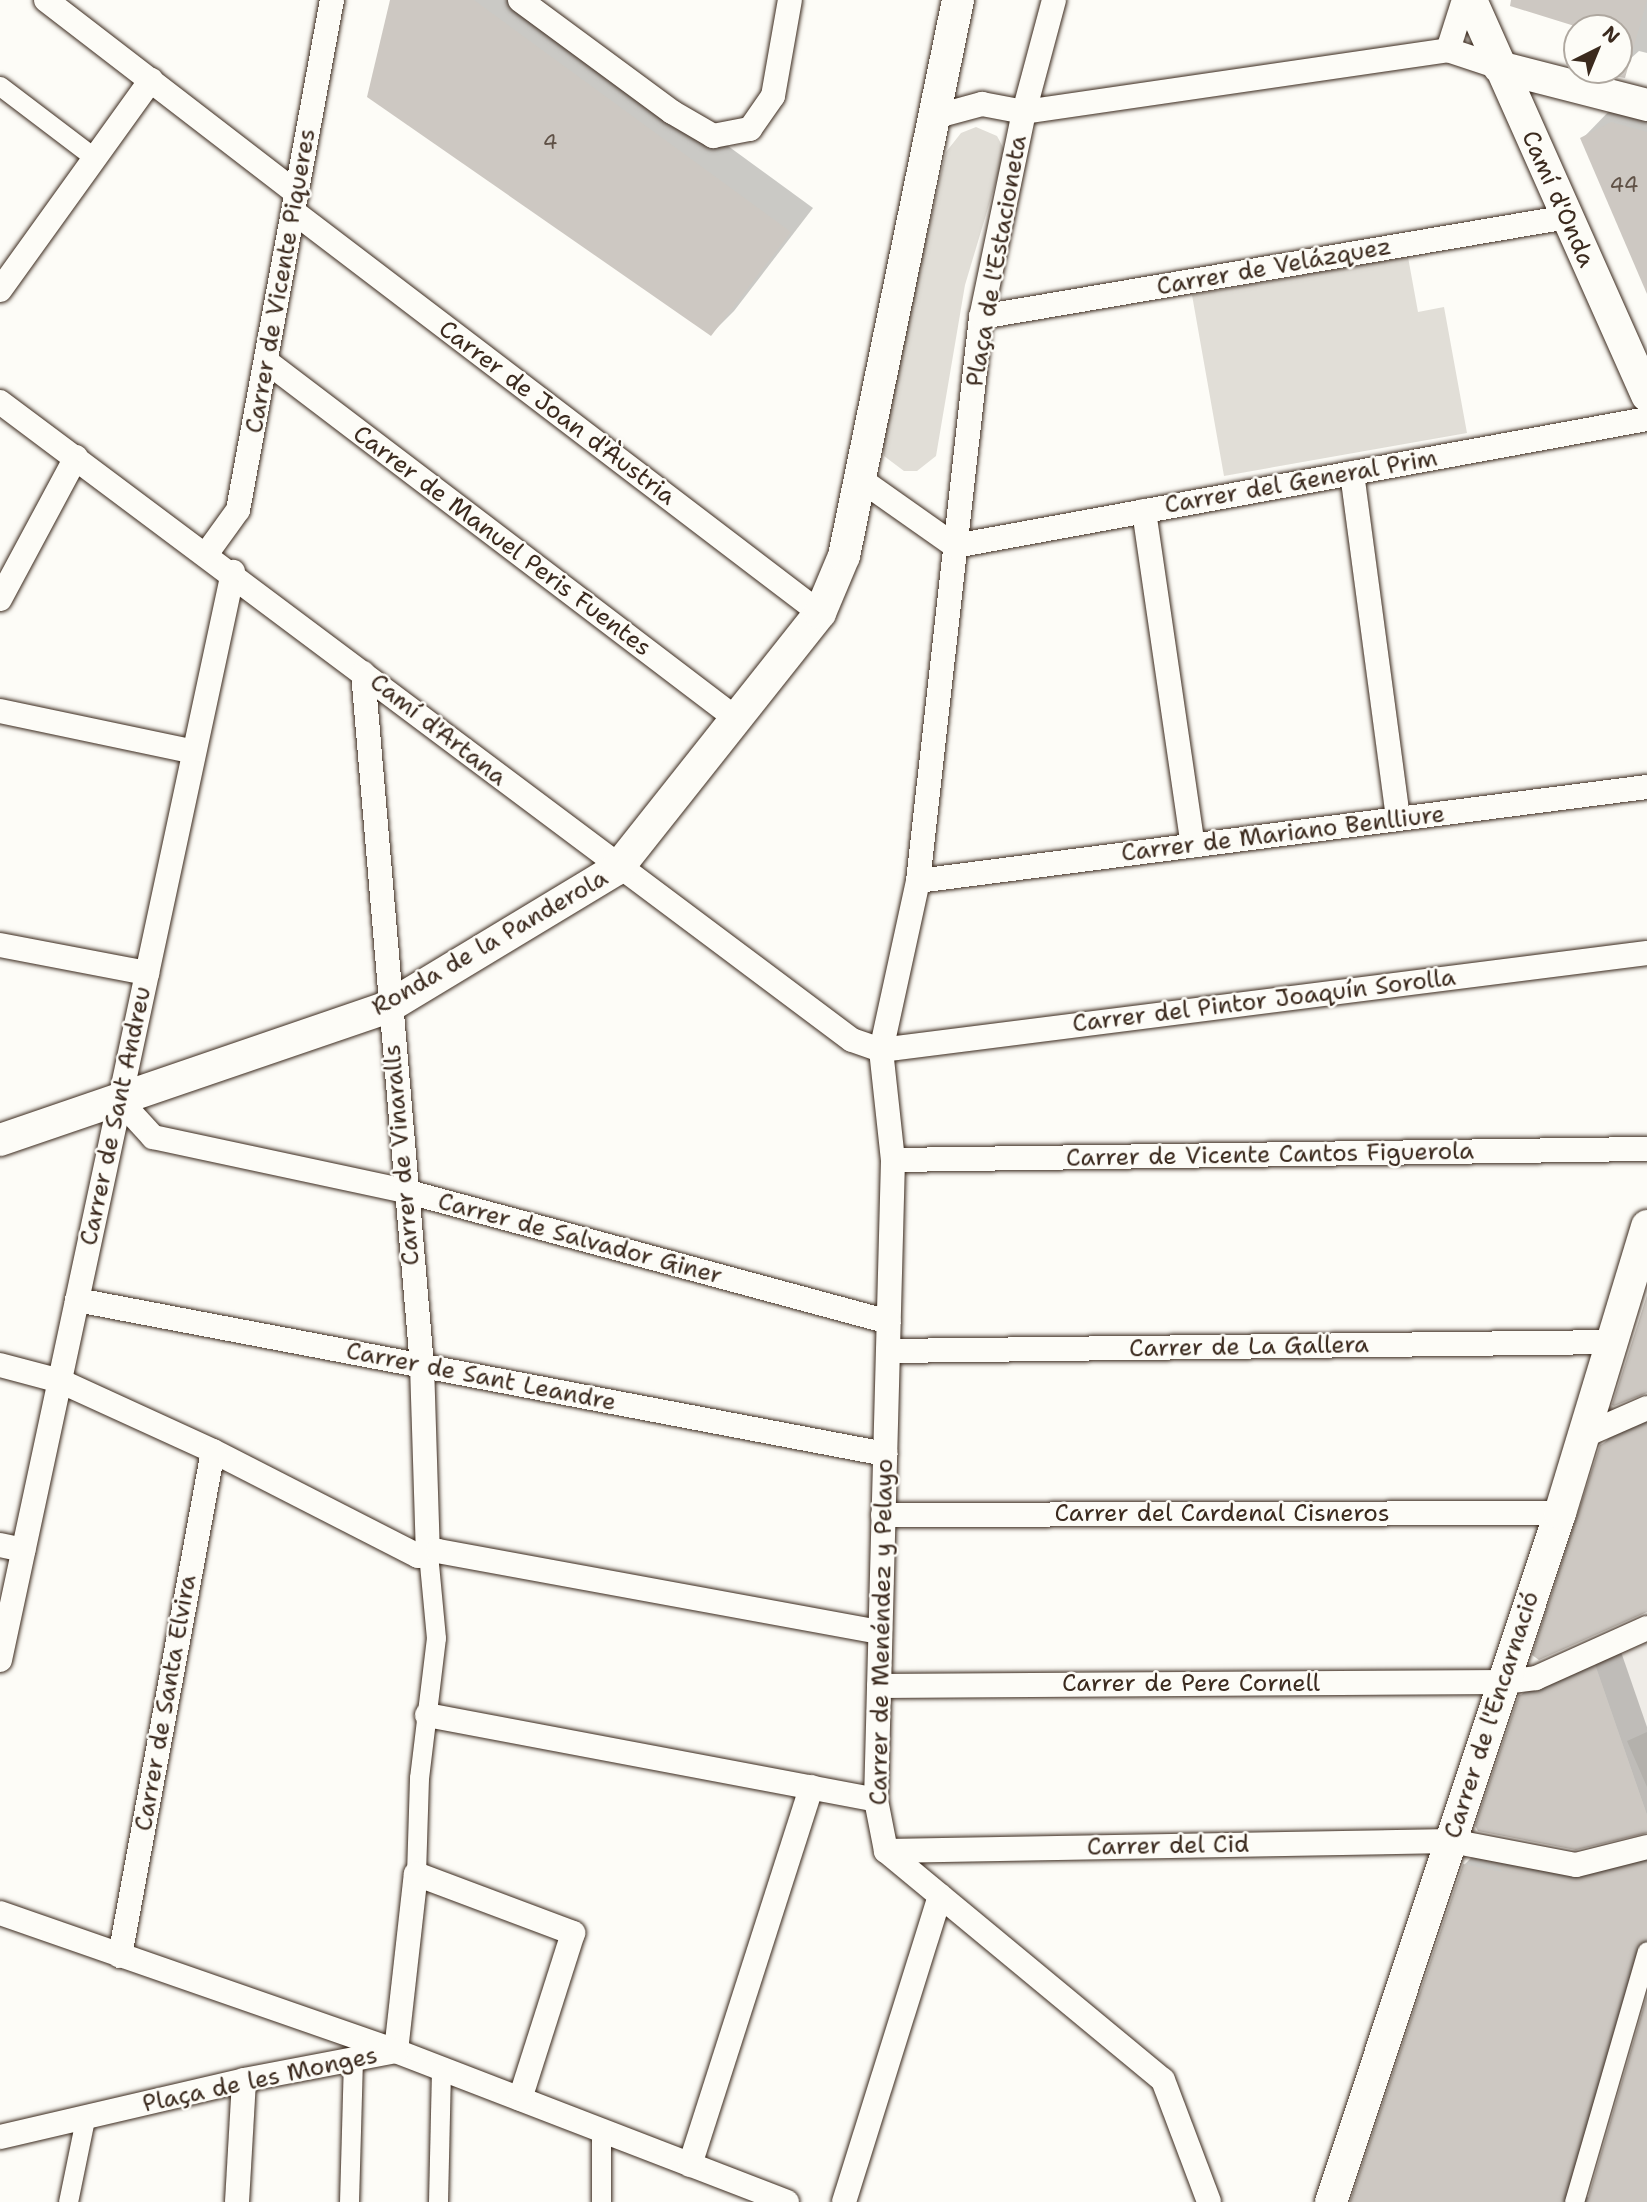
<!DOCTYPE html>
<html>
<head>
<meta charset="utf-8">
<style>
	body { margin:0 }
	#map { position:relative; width:1647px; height:2202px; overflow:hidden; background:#fdfcf7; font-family:"Shantell Sans",sans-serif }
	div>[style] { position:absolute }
	.built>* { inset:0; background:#efece7 }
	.green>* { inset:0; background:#e1ded7 }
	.shadow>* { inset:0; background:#0003 }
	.building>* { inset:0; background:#cdc8c2 }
	.roads { filter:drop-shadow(0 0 2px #3b2a1e) drop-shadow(0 0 2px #3b2a1e) }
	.pedestrian>* { height:19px; margin:-9.5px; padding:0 9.5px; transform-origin:9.5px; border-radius:9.5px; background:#fdfcf7 }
	.minor>* { height:24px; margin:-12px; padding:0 12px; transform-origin:12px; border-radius:12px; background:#fdfcf7 }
	.tertiary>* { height:32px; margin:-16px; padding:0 16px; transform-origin:16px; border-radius:16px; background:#fdfcf7 }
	span { translate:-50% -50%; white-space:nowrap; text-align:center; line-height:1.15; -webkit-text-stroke:5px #fdfcf7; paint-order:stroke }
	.number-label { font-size:21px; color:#605247 }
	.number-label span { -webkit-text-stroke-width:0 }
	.street-label { font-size:24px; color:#3b2a1e }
	.north { position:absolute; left:1563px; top:14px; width:70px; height:70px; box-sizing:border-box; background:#fdfcf7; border:2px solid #afa8a0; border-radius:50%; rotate:43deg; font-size:19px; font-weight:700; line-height:28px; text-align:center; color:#3b2a1e }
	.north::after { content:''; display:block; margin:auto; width:24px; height:32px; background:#3b2a1e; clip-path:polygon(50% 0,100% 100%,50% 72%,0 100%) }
</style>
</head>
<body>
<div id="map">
	<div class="built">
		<div style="clip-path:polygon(1647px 1639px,1647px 1815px,1594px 1662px)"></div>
	</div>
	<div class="green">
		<div style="clip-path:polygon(976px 127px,997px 136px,1005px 151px,965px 285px,936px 456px,917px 471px,904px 471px,884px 456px,882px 432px,946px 152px,961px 133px)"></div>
		<div style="clip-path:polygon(1408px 257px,1418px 312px,1444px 307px,1467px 433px,1224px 476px,1192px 295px)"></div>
		<div style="clip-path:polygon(1647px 1732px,1647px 1787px,1627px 1741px)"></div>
	</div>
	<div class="shadow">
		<div style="clip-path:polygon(391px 0,528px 0,813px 208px,734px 311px,711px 334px)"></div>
		<div style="clip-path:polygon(1540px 0,1647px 0,1647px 53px,1639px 51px,1629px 60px,1619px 57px,1619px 28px,1587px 28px)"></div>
		<div style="clip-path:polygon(1647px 93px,1647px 291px,1583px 138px,1613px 107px)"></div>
		<div style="clip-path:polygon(1647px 1417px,1647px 1608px,1601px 1446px,1617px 1430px)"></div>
		<div style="clip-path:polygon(1619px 1646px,1647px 1727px,1647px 1825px,1520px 1696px,1544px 1673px)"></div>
		<div style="clip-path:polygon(1480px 1849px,1590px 1865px,1647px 1851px,1647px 1941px,1577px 2182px,1579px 2195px,1590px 2198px,1647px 2001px,1647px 2202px,1352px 2202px,1464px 1865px)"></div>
	</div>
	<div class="building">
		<div style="clip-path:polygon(390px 0,474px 0,791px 232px,711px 336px,367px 97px)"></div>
		<div style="clip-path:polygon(1511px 0,1647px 0,1625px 78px,1619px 77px,1619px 28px,1581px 28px,1510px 6px)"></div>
		<div style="clip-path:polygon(1611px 122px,1647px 132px,1647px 294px,1580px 138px)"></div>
		<div style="clip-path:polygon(1647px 1295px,1647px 1393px,1614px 1406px,1612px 1405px)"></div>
		<div style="clip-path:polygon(1647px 1424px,1647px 1612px,1539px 1660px,1532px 1655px,1600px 1445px)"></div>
		<div style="clip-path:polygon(1596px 1667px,1647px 1815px,1647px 1833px,1576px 1850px,1478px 1831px,1475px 1826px,1519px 1695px,1542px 1692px)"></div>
		<div style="clip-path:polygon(1647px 1862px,1647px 1939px,1635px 1948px,1562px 2202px,1350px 2202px,1463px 1864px,1502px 1872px,1498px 1865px,1574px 1880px)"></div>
		<div style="clip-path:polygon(1647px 1995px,1647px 2202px,1587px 2202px)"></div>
	</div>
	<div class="roads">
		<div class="pedestrian">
			<div style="left:0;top:86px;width:119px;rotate:37.2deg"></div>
			<div style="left:416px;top:1874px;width:96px;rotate:-88.2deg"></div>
			<div style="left:419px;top:1778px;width:141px;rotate:-83.1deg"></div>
			<div style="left:436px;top:1638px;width:84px;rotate:-95.4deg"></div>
			<div style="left:68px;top:2202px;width:85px;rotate:-78.4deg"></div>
			<div style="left:349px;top:2202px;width:140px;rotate:-88.4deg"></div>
			<div style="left:438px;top:2202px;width:133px;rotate:-88.7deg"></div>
			<div style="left:601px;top:2202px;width:71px;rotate:-90deg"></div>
			<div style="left:1574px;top:2202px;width:261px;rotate:-73.8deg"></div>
		</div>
		<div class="minor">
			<div style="left:46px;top:0;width:317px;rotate:37.6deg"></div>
			<div style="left:520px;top:0;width:189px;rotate:36.4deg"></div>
			<div style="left:672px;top:112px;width:48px;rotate:30.3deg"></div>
			<div style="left:713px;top:136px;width:38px;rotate:-11deg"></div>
			<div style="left:750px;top:129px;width:40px;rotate:-55.1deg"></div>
			<div style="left:773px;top:96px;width:97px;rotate:-80deg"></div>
			<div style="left:1054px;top:0;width:116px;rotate:105deg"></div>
			<div style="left:1024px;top:112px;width:209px;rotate:101.8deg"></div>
			<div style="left:981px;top:317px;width:568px;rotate:96.37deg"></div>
			<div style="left:918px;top:881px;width:173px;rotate:102.3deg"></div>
			<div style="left:881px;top:1050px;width:111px;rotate:83.8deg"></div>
			<div style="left:893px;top:1160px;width:640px;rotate:91.52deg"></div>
			<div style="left:876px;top:1800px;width:52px;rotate:78.9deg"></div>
			<div style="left:886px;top:1851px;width:359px;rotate:39.6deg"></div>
			<div style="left:1163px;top:2080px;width:130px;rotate:69.3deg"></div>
			<div style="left:1448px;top:50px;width:52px;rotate:-72.3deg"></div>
			<div style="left:934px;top:117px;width:50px;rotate:-15.2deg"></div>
			<div style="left:982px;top:104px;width:43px;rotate:10.8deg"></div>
			<div style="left:1024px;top:112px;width:429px;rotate:-8.3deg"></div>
			<div style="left:1448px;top:50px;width:54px;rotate:18.4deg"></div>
			<div style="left:294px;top:212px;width:661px;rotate:37.32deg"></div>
			<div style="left:0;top:290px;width:259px;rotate:-54.3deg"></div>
			<div style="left:981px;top:317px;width:594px;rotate:-9.68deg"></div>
			<div style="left:266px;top:361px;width:593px;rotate:37.26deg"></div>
			<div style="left:0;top:402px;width:1064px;rotate:36.83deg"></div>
			<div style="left:852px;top:1040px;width:31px;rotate:19deg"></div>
			<div style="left:881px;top:1050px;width:772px;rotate:-7.22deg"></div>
			<div style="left:1352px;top:473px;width:348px;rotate:82.4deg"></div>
			<div style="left:860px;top:479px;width:116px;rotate:35.2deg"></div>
			<div style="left:1144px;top:511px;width:338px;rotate:81.7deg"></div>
			<div style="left:955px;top:546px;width:704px;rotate:-10.4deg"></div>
			<div style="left:207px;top:553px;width:53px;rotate:-54.2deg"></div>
			<div style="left:238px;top:510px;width:519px;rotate:-79.56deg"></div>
			<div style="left:0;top:599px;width:161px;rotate:-61.8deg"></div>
			<div style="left:363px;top:673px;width:695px;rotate:85.13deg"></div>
			<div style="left:422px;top:1365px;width:189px;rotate:88.2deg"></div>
			<div style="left:0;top:711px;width:198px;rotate:11.9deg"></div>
			<div style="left:918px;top:881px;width:735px;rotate:-7.35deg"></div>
			<div style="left:0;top:945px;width:150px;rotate:10.8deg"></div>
			<div style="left:120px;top:1101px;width:49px;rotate:47.5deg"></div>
			<div style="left:153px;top:1137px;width:258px;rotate:12.1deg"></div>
			<div style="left:405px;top:1191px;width:501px;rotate:15.14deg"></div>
			<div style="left:893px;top:1160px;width:754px;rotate:-0.84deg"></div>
			<div style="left:77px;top:1300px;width:823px;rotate:10.79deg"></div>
			<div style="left:888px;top:1351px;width:722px;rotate:-0.71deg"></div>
			<div style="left:0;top:1365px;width:62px;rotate:14.9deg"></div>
			<div style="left:60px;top:1381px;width:168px;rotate:24.6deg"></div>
			<div style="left:213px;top:1451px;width:230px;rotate:27.1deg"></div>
			<div style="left:418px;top:1556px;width:21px;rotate:-14deg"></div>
			<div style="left:438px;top:1551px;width:449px;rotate:10.4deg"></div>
			<div style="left:1581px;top:1437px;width:72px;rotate:-23.7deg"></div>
			<div style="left:883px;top:1515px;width:677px;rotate:-0.17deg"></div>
			<div style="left:0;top:1545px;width:24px;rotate:12deg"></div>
			<div style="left:0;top:1660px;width:1113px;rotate:-77.91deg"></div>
			<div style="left:879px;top:1686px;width:625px;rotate:-0.37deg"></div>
			<div style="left:1504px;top:1682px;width:32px;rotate:-7deg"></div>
			<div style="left:1536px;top:1678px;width:122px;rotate:-24.2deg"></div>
			<div style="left:427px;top:1715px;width:457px;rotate:10.7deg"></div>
			<div style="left:886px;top:1851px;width:565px;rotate:-1.01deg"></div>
			<div style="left:1451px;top:1841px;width:127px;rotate:10.9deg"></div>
			<div style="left:1576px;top:1865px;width:73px;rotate:-14.2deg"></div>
			<div style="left:0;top:1913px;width:419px;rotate:19.2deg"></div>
			<div style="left:396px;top:2051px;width:419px;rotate:21.1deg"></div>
			<div style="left:120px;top:1956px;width:513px;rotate:-79.57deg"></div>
			<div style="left:396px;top:2051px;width:178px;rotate:-83.6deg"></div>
			<div style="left:416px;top:1874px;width:168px;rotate:20.6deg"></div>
			<div style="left:573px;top:1933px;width:174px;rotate:107.7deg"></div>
			<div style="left:0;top:2137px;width:251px;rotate:-13.1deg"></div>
			<div style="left:244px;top:2080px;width:155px;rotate:-10.8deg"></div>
			<div style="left:690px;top:2165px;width:397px;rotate:-72.2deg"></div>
			<div style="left:237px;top:2202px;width:122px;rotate:-86.7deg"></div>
			<div style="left:844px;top:2202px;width:321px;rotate:-72.6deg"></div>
		</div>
		<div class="tertiary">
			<div style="left:1471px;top:0;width:433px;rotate:66deg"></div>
			<div style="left:1499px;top:67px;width:153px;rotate:14.4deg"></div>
			<div style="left:0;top:1140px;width:410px;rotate:-18.9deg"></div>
			<div style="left:388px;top:1007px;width:267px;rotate:-31.1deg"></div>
			<div style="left:617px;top:869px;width:327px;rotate:-51.6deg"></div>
			<div style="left:820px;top:613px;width:62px;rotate:-67.2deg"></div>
			<div style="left:844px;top:556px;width:568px;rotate:-78.41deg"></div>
			<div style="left:1331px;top:2202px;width:726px;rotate:-71.61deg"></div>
			<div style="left:1560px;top:1513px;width:300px;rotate:-73.1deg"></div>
		</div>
	</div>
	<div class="number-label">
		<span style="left:550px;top:142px">4</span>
		<span style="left:1624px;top:185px">44</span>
	</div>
	<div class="street-label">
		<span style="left:1558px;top:199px;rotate:66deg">Camí d'Onda</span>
		<span style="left:997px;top:261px;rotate:-80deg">Plaça de l'Estacioneta</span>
		<span style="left:1274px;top:267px;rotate:-10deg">Carrer de Velázquez</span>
		<span style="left:281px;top:281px;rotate:-80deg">Carrer de Vicente Piqueres</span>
		<span style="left:557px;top:413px;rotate:37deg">Carrer de Joan d'Àustria</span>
		<span style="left:1301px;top:482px;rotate:-10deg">Carrer del General Prim</span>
		<span style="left:502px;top:541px;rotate:37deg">Carrer de Manuel Peris Fuentes</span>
		<span style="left:438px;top:730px;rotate:38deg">Camí d'Artana</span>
		<span style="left:1283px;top:834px;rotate:-7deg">Carrer de Mariano Benlliure</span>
		<span style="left:490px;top:943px;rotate:-30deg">Ronda de la Panderola</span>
		<span style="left:1264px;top:1001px;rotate:-7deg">Carrer del Pintor Joaquín Sorolla</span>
		<span style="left:116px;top:1116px;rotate:-78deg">Carrer de Sant Andreu</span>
		<span style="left:402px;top:1155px;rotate:-95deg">Carrer de Vinaralls</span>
		<span style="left:1270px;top:1155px;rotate:-1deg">Carrer de Vicente Cantos Figuerola</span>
		<span style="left:580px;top:1239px;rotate:15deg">Carrer de Salvador Giner</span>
		<span style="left:1249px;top:1347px;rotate:-1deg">Carrer de La Gallera</span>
		<span style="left:481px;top:1377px;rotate:11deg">Carrer de Sant Leandre</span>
		<span style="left:1222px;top:1514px">Carrer del Cardenal Cisneros</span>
		<span style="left:882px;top:1632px;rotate:-89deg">Carrer de Menéndez y Pelayo</span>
		<span style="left:1191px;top:1684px">Carrer de Pere Cornell</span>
		<span style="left:166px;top:1703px;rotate:-80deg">Carrer de Santa Elvira</span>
		<span style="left:1492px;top:1715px;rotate:-72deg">Carrer de l'Encarnació</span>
		<span style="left:1168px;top:1846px;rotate:-1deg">Carrer del Cid</span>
		<span style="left:260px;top:2080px;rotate:-12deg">Plaça de les Monges</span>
	</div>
	<div class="north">N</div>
</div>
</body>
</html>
